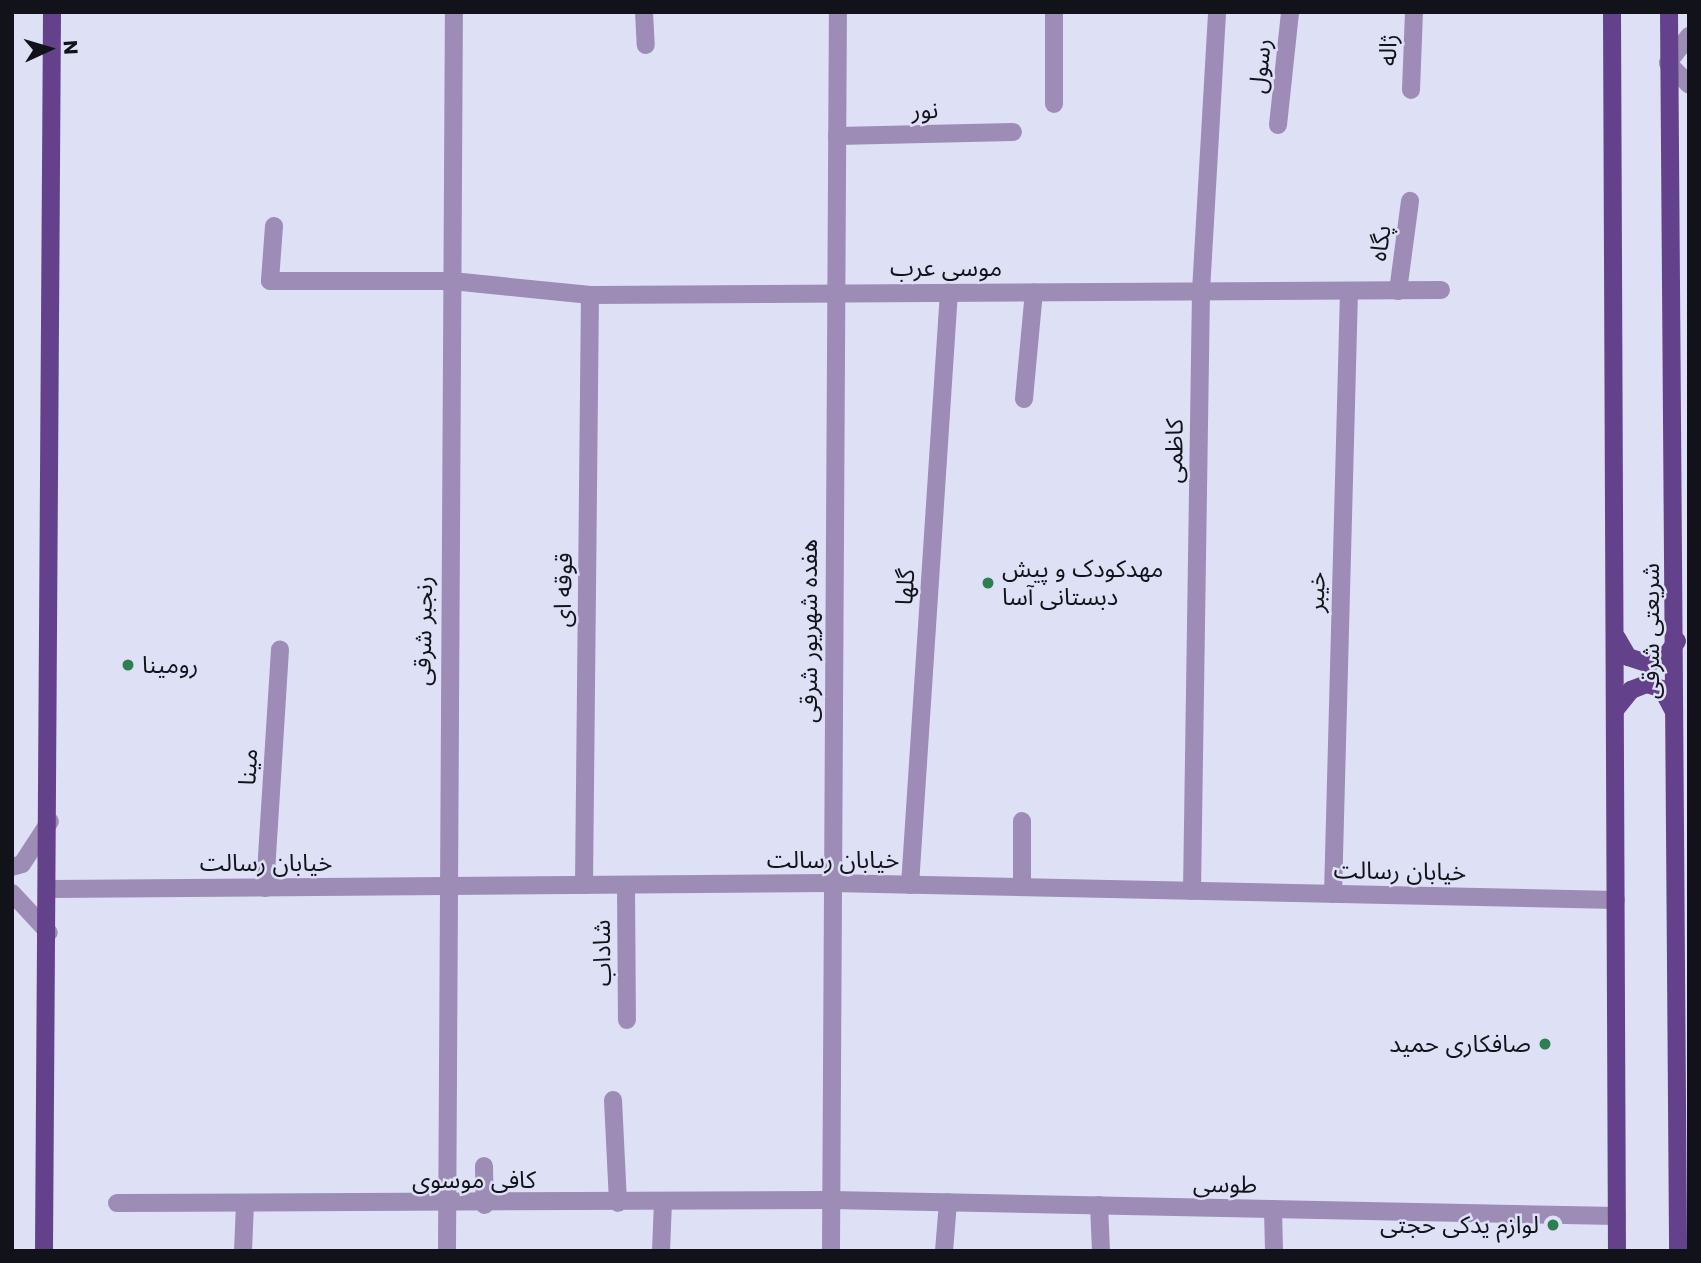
<!DOCTYPE html>
<html>
<head>
<meta charset="utf-8">
<style>
	body { margin:0 }
	#map { position:relative; width:1701px; height:1263px; overflow:hidden; background:#dee1f6; font-family:Poppins,"Noto Sans Arabic",sans-serif }
	div>[style] { position:absolute }
	.minor>* { height:18px; margin:-9px; padding:0 9px; transform-origin:9px; border-radius:9px; background:#9d8cb5 }
	.major>* { height:18px; margin:-9px; padding:0 9px; transform-origin:9px; border-radius:9px; background:#64428b }
	.dots>* { width:19px; height:19px; translate:-50% -50%; box-sizing:border-box; border:4px solid #dee1f6; border-radius:50% }
	span { translate:-50% -50%; white-space:nowrap; text-align:center; line-height:1.15; -webkit-text-stroke:5px #dee1f6; paint-order:stroke }
	.street-label { font-size:24px; color:#12131a }
	.poi-label { font-size:24px; color:#12131a }
	.left { translate:0 -50%; text-align:left }
	.right { translate:-100% -50%; text-align:right }
	.frame { position:absolute; inset:0; border:14px solid #12131a; pointer-events:none }
	.north { position:absolute; left:14px; top:14px; width:70px; height:70px; -webkit-text-stroke:5px #dee1f6; paint-order:stroke; rotate:86deg; font-size:19px; font-weight:700; line-height:28px; text-align:center; color:#12131a }
	.north::after { content:''; display:block; margin:auto; width:24px; height:32px; background:#12131a; clip-path:polygon(50% 0,100% 100%,50% 72%,0 100%) }
</style>
</head>
<body>
<div id="map">
	<div class="minor">
		<div style="left:644px;top:12px;width:33px;rotate:87deg"></div>
		<div style="left:1689px;top:36px;width:34px;rotate:128deg"></div>
		<div style="left:1668px;top:63px;width:30px;rotate:46deg"></div>
		<div style="left:1411px;top:90px;width:78px;rotate:-87.8deg"></div>
		<div style="left:1054px;top:104px;width:92px;rotate:-90deg"></div>
		<div style="left:1278px;top:125px;width:114px;rotate:-83.9deg"></div>
		<div style="left:837px;top:136px;width:176px;rotate:-1.3deg"></div>
		<div style="left:274px;top:226px;width:55px;rotate:94.2deg"></div>
		<div style="left:270px;top:281px;width:182px"></div>
		<div style="left:452px;top:281px;width:139px;rotate:5.8deg"></div>
		<div style="left:590px;top:295px;width:851px;rotate:-0.34deg"></div>
		<div style="left:1398px;top:291px;width:91px;rotate:-82.4deg"></div>
		<div style="left:1024px;top:399px;width:107px;rotate:-84.7deg"></div>
		<div style="left:1022px;top:821px;width:66px;rotate:90deg"></div>
		<div style="left:12px;top:867px;width:10px;rotate:-17deg"></div>
		<div style="left:22px;top:864px;width:51px;rotate:-56.9deg"></div>
		<div style="left:584px;top:885px;width:590px;rotate:-89.42deg"></div>
		<div style="left:626px;top:885px;width:135px;rotate:89.6deg"></div>
		<div style="left:910px;top:885px;width:594px;rotate:-86.24deg"></div>
		<div style="left:265px;top:888px;width:239px;rotate:-86.4deg"></div>
		<div style="left:50px;top:889px;width:782px;rotate:-0.44deg"></div>
		<div style="left:832px;top:883px;width:784px;rotate:1.24deg"></div>
		<div style="left:1192px;top:891px;width:600px;rotate:-89.14deg"></div>
		<div style="left:1201px;top:291px;width:279px;rotate:-86.7deg"></div>
		<div style="left:12px;top:893px;width:54px;rotate:47.2deg"></div>
		<div style="left:1333px;top:894px;width:603px;rotate:-88.48deg"></div>
		<div style="left:613px;top:1100px;width:103px;rotate:87.2deg"></div>
		<div style="left:484px;top:1166px;width:39px;rotate:89deg"></div>
		<div style="left:117px;top:1203px;width:714px;rotate:-0.24deg"></div>
		<div style="left:831px;top:1200px;width:786px;rotate:1.17deg"></div>
		<div style="left:1099px;top:1205px;width:46px;rotate:87.5deg"></div>
		<div style="left:1273px;top:1209px;width:42px;rotate:88.6deg"></div>
		<div style="left:243px;top:1251px;width:47px;rotate:-87.6deg"></div>
		<div style="left:447px;top:1251px;width:1239px;rotate:-89.68deg"></div>
		<div style="left:661px;top:1251px;width:49px;rotate:-87.7deg"></div>
		<div style="left:831px;top:1251px;width:1239px;rotate:-89.68deg"></div>
		<div style="left:944px;top:1251px;width:49px;rotate:-85.3deg"></div>
	</div>
	<div class="major">
		<div style="left:1612px;top:12px;width:1239px;rotate:89.77deg"></div>
		<div style="left:1669px;top:12px;width:1239px;rotate:89.58deg"></div>
		<div style="left:1617px;top:638px;width:22px;rotate:60deg"></div>
		<div style="left:1628px;top:657px;width:20px;rotate:18deg"></div>
		<div style="left:1647px;top:663px;width:19px;rotate:-18deg"></div>
		<div style="left:1665px;top:657px;width:20px;rotate:-53deg"></div>
		<div style="left:1615px;top:710px;width:26px;rotate:-51deg"></div>
		<div style="left:1631px;top:690px;width:17px;rotate:-21deg"></div>
		<div style="left:1647px;top:684px;width:16px;rotate:18deg"></div>
		<div style="left:1662px;top:689px;width:26px;rotate:62deg"></div>
		<div style="left:44px;top:1251px;width:1239px;rotate:-89.63deg"></div>
	</div>
	<div class="dots">
		<div style="left:988px;top:583px;background:#2d7f51"></div>
		<div style="left:128px;top:665px;background:#2d7f51"></div>
		<div style="left:1545px;top:1044px;background:#2d7f51"></div>
		<div style="left:1553px;top:1225px;background:#2d7f51"></div>
	</div>
	<div class="street-label">
		<span style="left:1388px;top:50px;rotate:-88deg">ژاله</span>
		<span style="left:1260px;top:66px;rotate:-84deg">رسول</span>
		<span style="left:925px;top:110px;rotate:-1deg">نور</span>
		<span style="left:1380px;top:243px;rotate:-82deg">پگاه</span>
		<span style="left:946px;top:268px">موسی عرب</span>
		<span style="left:1174px;top:451px;rotate:-89deg">کاظمی</span>
		<span style="left:905px;top:587px;rotate:-86deg">گلها</span>
		<span style="left:563px;top:590px;rotate:-89deg">قوقه ای</span>
		<span style="left:1316px;top:592px;rotate:-88deg">خیبر</span>
		<span style="left:423px;top:631px;rotate:-89deg">رنجبر شرقی</span>
		<span style="left:809px;top:631px;rotate:-90deg">هفده شهریور شرقی</span>
		<span style="left:1651px;top:631px;rotate:-90deg">شریعتی شرقی</span>
		<span style="left:248px;top:767px;rotate:-86deg">مینا</span>
		<span style="left:833px;top:860px">خیابان رسالت</span>
		<span style="left:266px;top:863px">خیابان رسالت</span>
		<span style="left:1400px;top:871px;rotate:1deg">خیابان رسالت</span>
		<span style="left:602px;top:953px;rotate:-91deg">شاداب</span>
		<span style="left:474px;top:1180px">کافی موسوی</span>
		<span style="left:1225px;top:1184px;rotate:1deg">طوسی</span>
	</div>
	<div class="poi-label">
		<span class="left" style="left:1002px;top:583px">مهدکودک و پیش<br>دبستانی آسا</span>
		<span class="left" style="left:142px;top:665px">رومینا</span>
		<span class="right" style="left:1531px;top:1044px">صافکاری حمید</span>
		<span class="right" style="left:1539px;top:1225px">لوازم یدکی حجتی</span>
	</div>
	<div class="frame"></div>
	<div class="north">N</div>
</div>
</body>
</html>
